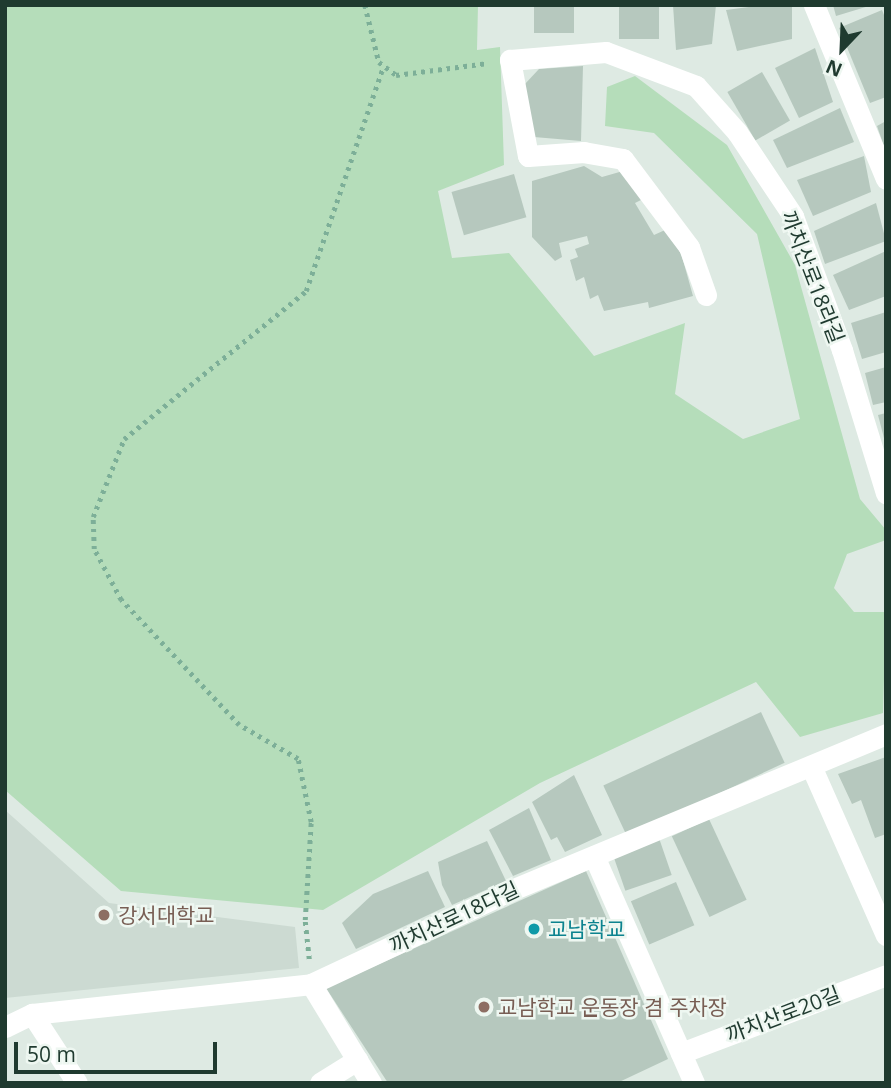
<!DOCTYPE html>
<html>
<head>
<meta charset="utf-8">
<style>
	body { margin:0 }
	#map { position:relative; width:891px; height:1088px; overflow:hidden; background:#deeae3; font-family:"Open Sans","Noto Sans KR",sans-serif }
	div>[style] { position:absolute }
	.built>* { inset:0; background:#ccdad2 }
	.green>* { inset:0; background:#b5ddba }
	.building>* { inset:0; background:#b6c8be; transform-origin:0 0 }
	.path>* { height:4.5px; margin-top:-2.25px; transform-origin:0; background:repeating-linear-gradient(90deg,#7daf98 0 3.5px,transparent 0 8.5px) }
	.street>* { height:21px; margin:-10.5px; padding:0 10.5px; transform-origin:10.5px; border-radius:10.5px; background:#fff }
	.dots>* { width:19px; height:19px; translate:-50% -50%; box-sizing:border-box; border:4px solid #eef7f1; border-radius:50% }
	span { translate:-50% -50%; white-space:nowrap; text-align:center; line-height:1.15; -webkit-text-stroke:5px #eef7f1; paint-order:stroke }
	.street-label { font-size:21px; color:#1f3a2f }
	.education-label { font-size:21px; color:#785e54 }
	.left { translate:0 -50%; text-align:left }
	.culture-label { font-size:21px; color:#0d838f }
	.frame { position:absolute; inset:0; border:7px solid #1f3a2f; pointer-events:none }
	.north { position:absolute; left:807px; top:14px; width:70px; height:70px; -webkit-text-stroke:5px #eef7f1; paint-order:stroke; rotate:203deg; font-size:19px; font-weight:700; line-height:28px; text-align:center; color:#1f3a2f }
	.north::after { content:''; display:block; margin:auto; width:24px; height:32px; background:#1f3a2f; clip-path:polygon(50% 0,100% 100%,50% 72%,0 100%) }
	.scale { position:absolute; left:14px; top:1042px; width:203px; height:32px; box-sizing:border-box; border:4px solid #1f3a2f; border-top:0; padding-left:9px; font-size:21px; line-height:24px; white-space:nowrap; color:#1f3a2f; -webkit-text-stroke:5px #eef7f1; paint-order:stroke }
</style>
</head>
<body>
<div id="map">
	<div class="built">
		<div style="clip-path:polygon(5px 810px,109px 903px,295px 927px,299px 968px,5px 998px)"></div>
	</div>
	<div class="green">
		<div style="clip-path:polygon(5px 5px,478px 5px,477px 50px,500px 47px,504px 165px,438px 191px,452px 258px,509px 253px,594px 356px,685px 323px,675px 394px,743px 439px,800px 419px,757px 234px,654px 133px,605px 126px,607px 87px,635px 76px,727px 145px,795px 265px,860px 499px,886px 530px,886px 540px,847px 554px,834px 588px,854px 612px,886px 612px,883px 713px,800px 737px,756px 682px,540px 783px,323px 910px,121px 891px,5px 790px)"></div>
	</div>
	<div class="building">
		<div style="left:534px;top:5px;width:40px;height:28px"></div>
		<div style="left:619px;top:5px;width:40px;height:34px"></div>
		<div style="clip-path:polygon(673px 5px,716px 5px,712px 44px,676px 50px)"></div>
		<div style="clip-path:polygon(764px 5px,792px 5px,792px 39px,737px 51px,726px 10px)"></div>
		<div style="clip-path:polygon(833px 5px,869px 5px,869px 6px,836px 16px)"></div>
		<div style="clip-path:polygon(882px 10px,886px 20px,886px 97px,870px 103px,839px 28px)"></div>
		<div style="clip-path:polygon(815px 48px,833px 102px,799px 118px,775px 68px)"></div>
		<div style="clip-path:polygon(583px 66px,581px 141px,534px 137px,524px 85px,539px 69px)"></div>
		<div style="left:762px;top:72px;width:56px;height:40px;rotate:60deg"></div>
		<div style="clip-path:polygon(840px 108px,854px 142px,787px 168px,773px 140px)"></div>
		<div style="clip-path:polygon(886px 121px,886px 149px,885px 149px,877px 126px)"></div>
		<div style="clip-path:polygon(864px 156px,871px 192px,813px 216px,797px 180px)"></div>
		<div style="clip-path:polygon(584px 166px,602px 177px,623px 171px,643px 199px,635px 203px,654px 235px,665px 230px,681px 253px,693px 296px,649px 308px,648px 302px,604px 311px,598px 295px,590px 299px,584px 277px,576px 281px,570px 260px,578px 257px,575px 249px,589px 244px,587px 236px,559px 243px,562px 257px,555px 261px,532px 237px,532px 181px)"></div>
		<div style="left:514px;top:174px;width:45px;height:65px;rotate:74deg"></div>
		<div style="clip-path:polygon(876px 203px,886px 241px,825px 264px,814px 231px)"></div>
		<div style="clip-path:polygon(886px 251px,886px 296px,849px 310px,833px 275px)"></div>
		<div style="clip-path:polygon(886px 312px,886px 352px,862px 359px,851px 323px)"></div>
		<div style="clip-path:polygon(886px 367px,886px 402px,873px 405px,865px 373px)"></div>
		<div style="clip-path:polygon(886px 413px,886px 442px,885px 442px,878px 415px)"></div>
		<div style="left:761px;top:712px;width:56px;height:174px;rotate:65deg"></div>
		<div style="clip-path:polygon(886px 757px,886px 834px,875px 838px,861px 800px,852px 804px,838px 774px)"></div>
		<div style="clip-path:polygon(574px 775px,602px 835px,565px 852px,557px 837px,551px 840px,532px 802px)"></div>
		<div style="clip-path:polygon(529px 808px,551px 860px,513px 876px,489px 830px)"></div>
		<div style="left:709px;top:819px;width:89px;height:41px;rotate:65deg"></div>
		<div style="left:659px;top:838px;width:39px;height:49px;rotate:71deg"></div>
		<div style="clip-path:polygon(487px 841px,506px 881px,452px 905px,442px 885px,438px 862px)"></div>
		<div style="clip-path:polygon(428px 871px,445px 907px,356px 949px,342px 923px,373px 894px)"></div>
		<div style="clip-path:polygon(586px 871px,668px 1059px,617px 1083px,388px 1083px,326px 988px)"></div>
		<div style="left:676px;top:882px;width:47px;height:49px;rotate:67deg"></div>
	</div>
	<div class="path">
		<div style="left:365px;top:5px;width:59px;rotate:76.2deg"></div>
		<div style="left:379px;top:62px;width:21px;rotate:37deg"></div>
		<div style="left:396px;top:75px;width:93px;rotate:-7.4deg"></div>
		<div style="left:309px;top:959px;width:39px;rotate:-96deg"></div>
		<div style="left:305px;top:920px;width:98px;rotate:-86.5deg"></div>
		<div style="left:311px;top:822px;width:64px;rotate:-101.7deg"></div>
		<div style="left:298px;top:759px;width:68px;rotate:-150deg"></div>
		<div style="left:239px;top:725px;width:172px;rotate:-133.3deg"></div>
		<div style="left:121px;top:600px;width:58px;rotate:-117.9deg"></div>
		<div style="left:94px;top:549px;width:32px;rotate:-92deg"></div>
		<div style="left:93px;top:517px;width:84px;rotate:-68.3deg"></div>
		<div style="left:124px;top:439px;width:235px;rotate:-39.1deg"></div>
		<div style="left:306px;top:291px;width:236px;rotate:-71deg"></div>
	</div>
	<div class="street">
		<div style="left:814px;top:5px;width:188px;rotate:67.5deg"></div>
		<div style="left:706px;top:295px;width:51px;rotate:-109.5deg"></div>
		<div style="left:689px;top:247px;width:110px;rotate:-126.9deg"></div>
		<div style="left:623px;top:159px;width:40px;rotate:-170deg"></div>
		<div style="left:584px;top:152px;width:56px;rotate:175.9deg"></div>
		<div style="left:528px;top:156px;width:98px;rotate:-100.6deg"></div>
		<div style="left:510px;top:60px;width:96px;rotate:-4.8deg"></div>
		<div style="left:606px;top:52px;width:96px;rotate:20.7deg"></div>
		<div style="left:696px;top:86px;width:62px;rotate:48.3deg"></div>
		<div style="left:737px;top:132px;width:101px;rotate:56.3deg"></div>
		<div style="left:793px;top:216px;width:143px;rotate:69.9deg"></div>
		<div style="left:842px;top:350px;width:150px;rotate:72.9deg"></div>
		<div style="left:811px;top:766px;width:185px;rotate:66.1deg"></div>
		<div style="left:594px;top:856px;width:248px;rotate:66.2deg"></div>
		<div style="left:311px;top:984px;width:116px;rotate:58.8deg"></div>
		<div style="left:32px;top:1014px;width:82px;rotate:56.9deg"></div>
		<div style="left:5px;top:1027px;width:30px;rotate:-26deg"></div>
		<div style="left:32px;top:1014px;width:281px;rotate:-6.1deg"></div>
		<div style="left:311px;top:984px;width:224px;rotate:-25.1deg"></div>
		<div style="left:514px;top:889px;width:403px;rotate:-22.6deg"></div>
		<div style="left:681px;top:1053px;width:219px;rotate:-20.8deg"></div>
		<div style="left:320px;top:1083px;width:44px;rotate:-31.9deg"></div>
	</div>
	<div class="dots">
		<div style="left:104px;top:915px;background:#8d6e63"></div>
		<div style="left:534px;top:929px;background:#0f9aa8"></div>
		<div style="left:484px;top:1007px;background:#8d6e63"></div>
	</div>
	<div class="street-label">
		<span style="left:813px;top:277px;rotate:69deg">까치산로18라길</span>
		<span style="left:454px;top:917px;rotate:-25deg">까치산로18다길</span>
		<span style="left:783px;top:1014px;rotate:-21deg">까치산로20길</span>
	</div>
	<div class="education-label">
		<span class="left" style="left:118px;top:915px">강서대학교</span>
		<span class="left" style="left:498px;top:1007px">교남학교 운동장 겸 주차장</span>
	</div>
	<div class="culture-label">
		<span class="left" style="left:548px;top:929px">교남학교</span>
	</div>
	<div class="frame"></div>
	<div class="north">N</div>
	<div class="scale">50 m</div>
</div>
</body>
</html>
